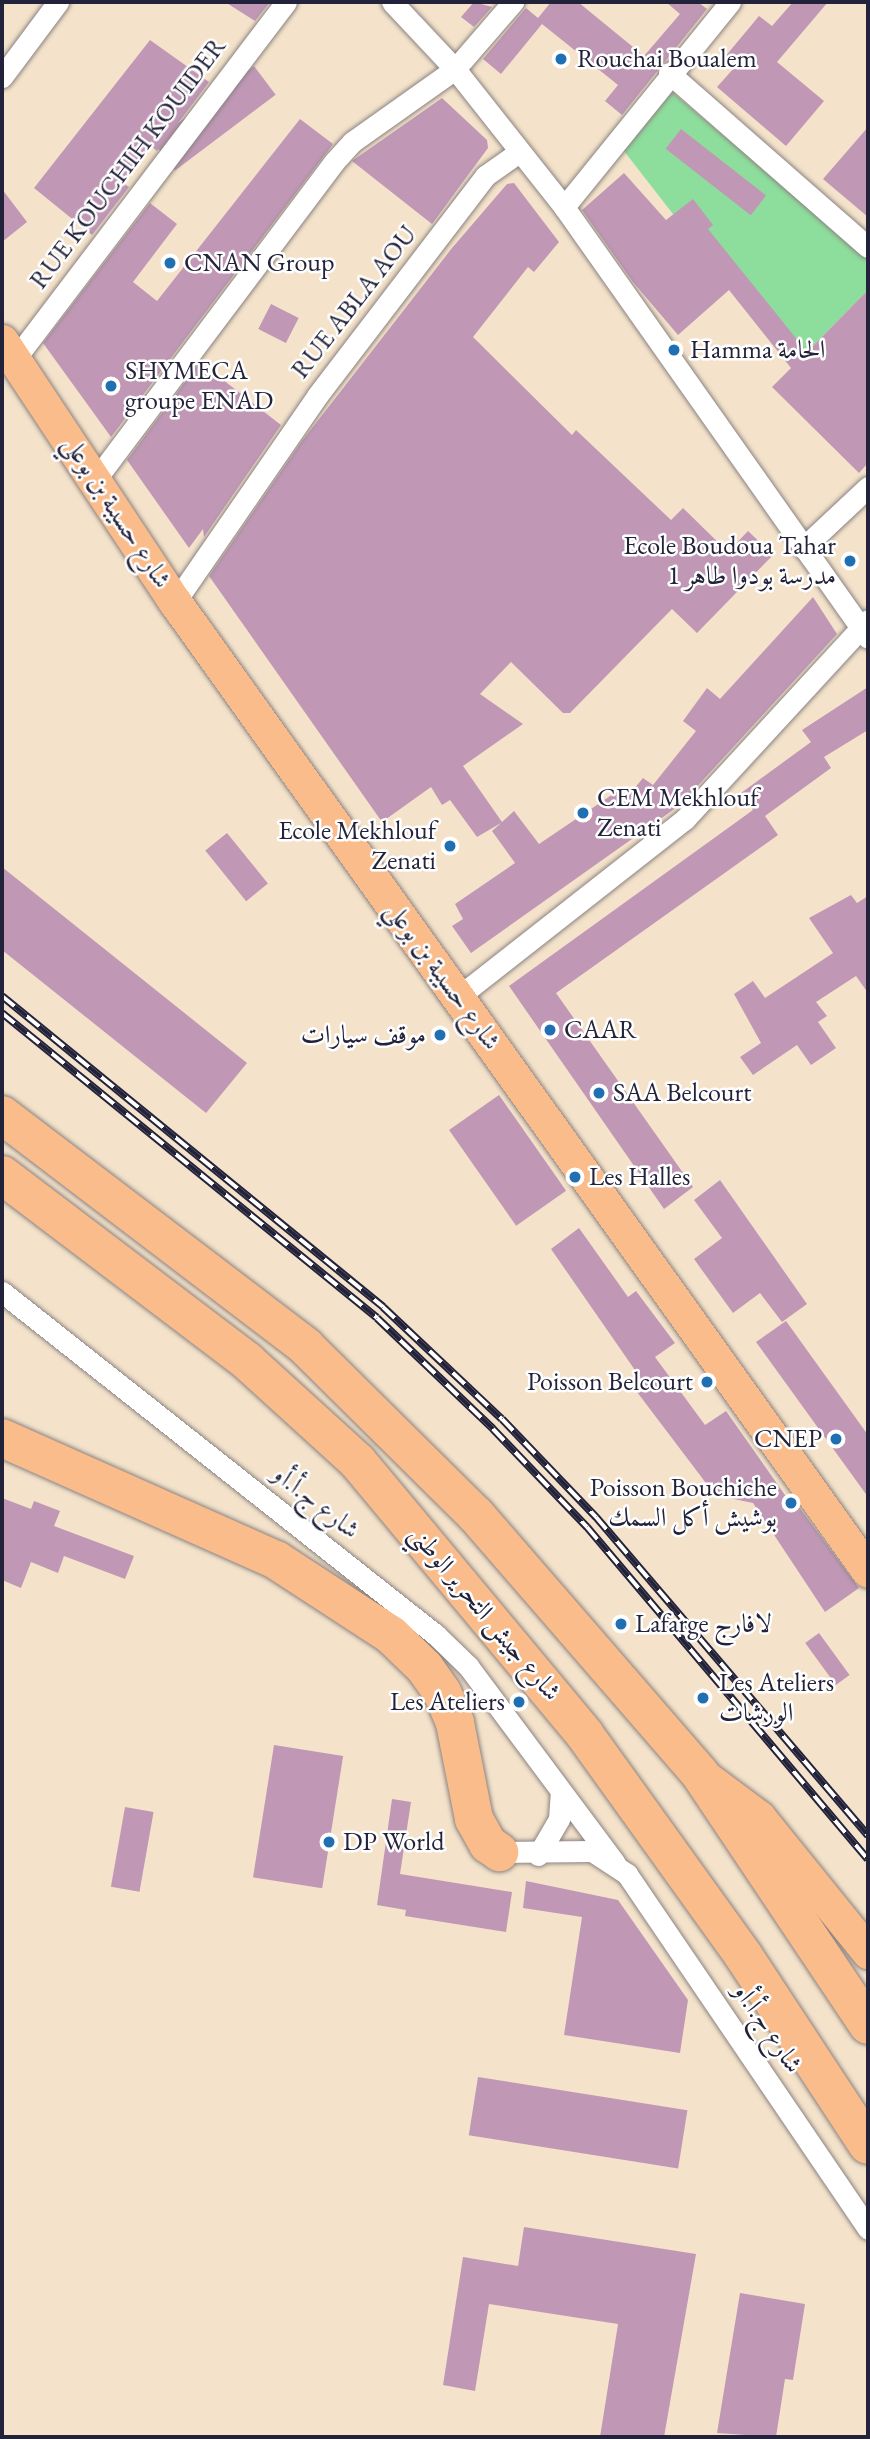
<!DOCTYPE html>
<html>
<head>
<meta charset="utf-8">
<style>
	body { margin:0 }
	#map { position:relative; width:870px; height:2439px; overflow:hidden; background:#f4e3ca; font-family:"EB Garamond",Amiri,serif }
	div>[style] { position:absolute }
	.green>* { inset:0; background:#8ddd9c }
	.building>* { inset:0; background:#c098b6; transform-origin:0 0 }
	.roads { filter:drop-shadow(0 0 2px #8b8282) drop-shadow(0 0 2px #8b8282) }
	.street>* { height:21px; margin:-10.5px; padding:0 10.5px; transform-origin:10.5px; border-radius:10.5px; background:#fff }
	.primary>* { height:33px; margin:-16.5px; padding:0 16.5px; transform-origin:16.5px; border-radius:16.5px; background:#f9bc8a }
	.highway>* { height:38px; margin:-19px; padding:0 19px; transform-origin:19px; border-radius:19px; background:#f9bc8a }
	.rail>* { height:8px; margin-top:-4px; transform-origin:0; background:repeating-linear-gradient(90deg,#fff 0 16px,#22223b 0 32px); box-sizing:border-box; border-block:2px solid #22223b }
	.dots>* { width:19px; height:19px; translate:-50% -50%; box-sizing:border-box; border:4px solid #fff; border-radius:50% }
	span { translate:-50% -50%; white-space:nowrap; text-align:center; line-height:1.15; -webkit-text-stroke:5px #fff; paint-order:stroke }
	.poi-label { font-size:26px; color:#22223b }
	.left { translate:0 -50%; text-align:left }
	.right { translate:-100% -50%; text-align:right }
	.street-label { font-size:26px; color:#22223b }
	.frame { position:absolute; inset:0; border:4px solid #22223b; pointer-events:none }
</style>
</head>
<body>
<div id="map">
	<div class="green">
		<div style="clip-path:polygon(672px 92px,868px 258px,868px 290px,792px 367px,624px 151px)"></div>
	</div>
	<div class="building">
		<div style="clip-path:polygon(225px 2px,270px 2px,255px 21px)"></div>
		<div style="clip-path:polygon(474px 2px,492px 7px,474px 27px,461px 17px)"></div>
		<div style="clip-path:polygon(551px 2px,578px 2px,644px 56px,680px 14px,666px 2px,698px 2px,707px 9px,622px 115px,605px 101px,618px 85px,542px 24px,501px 74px,483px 59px,526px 8px,538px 18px)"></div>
		<div style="clip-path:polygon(793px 2px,828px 2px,777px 62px,824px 101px,786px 146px,717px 87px,734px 68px,724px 58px,759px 16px,772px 26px)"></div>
		<div style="clip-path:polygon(150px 40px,209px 82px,157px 151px,151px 146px,123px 183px,129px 187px,92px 235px,34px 188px)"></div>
		<div style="left:254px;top:66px;width:36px;height:126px;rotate:53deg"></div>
		<div style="clip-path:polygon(442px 98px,487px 140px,488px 148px,432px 224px,352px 161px)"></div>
		<div style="clip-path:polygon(300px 119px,333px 144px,111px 437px,43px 343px,150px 203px,177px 224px,133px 282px,157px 301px)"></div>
		<div style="clip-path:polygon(868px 127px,868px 217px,823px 179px)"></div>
		<div style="left:681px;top:129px;width:108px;height:25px;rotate:38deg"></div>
		<div style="clip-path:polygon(624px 173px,666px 220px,693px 199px,713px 225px,708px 229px,807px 352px,868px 290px,868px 463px,859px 473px,772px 387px,791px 368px,729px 290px,678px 335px,633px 282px,582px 210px)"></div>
		<div style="clip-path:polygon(514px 183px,559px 242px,534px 272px,528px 267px,473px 337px,572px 435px,576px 430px,671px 520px,683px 508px,728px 552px,748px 531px,773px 555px,697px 633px,672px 609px,570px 713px,563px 713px,511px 662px,480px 694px,523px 724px,463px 766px,502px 822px,514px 811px,539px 844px,619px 790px,628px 796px,643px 778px,653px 785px,696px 731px,683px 721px,707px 688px,720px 699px,813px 597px,837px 634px,680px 805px,471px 953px,452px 926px,463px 919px,455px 904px,515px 863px,492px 831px,501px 823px,477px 837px,450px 800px,442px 805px,431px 787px,382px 822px,209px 576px,302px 441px,372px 351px,452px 248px,507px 184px)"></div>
		<div style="clip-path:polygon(2px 189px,27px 222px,2px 242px)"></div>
		<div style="left:271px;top:304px;width:31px;height:28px;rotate:27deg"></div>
		<div style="clip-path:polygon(200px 362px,281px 425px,204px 537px,203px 529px,189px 548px,127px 460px)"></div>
		<div style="clip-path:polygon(868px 687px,868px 730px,824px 757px,831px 768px,765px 816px,778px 835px,556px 993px,693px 1187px,664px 1209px,509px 986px,753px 810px,741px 793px,811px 742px,802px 730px)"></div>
		<div style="left:227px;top:833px;width:65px;height:28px;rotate:51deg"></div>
		<div style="clip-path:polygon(2px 867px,247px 1063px,206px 1113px,2px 950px)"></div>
		<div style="clip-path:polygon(851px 895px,857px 903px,868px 896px,868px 993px,856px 976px,816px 1002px,827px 1016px,818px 1022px,836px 1048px,811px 1065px,797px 1045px,753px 1075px,740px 1057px,761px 1043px,734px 994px,753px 981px,765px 998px,833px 953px,809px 918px)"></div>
		<div style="left:499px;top:1095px;width:117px;height:61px;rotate:55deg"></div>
		<div style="clip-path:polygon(720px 1180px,807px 1304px,782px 1322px,760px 1293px,733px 1313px,694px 1259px,722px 1238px,694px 1200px)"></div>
		<div style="clip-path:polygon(579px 1228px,628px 1297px,636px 1291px,675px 1343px,655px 1357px,705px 1425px,726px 1411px,792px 1505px,796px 1503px,859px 1588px,825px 1612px,753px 1503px,715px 1495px,637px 1392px,646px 1386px,551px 1249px)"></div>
		<div style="clip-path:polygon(786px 1321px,868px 1435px,868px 1497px,756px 1342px)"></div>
		<div style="clip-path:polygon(2px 1498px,31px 1509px,34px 1501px,60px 1511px,54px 1526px,134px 1556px,125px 1579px,64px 1556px,58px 1573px,31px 1562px,21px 1588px,2px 1580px)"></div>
		<div style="left:819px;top:1633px;width:52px;height:17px;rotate:54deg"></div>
		<div style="left:274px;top:1745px;width:70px;height:134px;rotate:9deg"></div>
		<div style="clip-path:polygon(392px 1799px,411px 1802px,400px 1874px,512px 1892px,506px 1932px,405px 1916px,406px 1910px,377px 1905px)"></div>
		<div style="left:125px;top:1807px;width:29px;height:81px;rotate:10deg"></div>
		<div style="clip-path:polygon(526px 1881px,618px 1900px,688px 2000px,680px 2053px,564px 2035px,582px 1917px,523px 1908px)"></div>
		<div style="left:478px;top:2077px;width:212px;height:59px;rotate:9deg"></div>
		<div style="clip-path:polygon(524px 2227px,696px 2254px,664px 2437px,600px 2437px,618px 2324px,489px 2304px,475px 2391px,443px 2385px,463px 2257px,518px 2266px)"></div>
		<div style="clip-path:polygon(740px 2293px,805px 2304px,793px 2380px,785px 2379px,776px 2437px,717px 2433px)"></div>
	</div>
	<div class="roads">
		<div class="street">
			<div style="left:392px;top:2px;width:92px;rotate:46.8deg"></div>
			<div style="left:455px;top:69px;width:176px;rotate:51.7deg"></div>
			<div style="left:564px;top:207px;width:527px;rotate:54.8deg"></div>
			<div style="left:669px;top:73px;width:264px;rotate:41.2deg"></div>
			<div style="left:2px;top:77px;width:94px;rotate:-53.3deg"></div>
			<div style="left:564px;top:207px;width:264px;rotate:-51deg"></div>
			<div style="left:15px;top:359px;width:448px;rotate:-52.8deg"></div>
			<div style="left:96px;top:479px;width:396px;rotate:-53.1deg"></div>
			<div style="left:334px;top:162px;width:27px;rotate:-48deg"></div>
			<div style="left:352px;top:142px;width:126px;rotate:-35.3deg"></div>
			<div style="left:455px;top:69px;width:89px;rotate:-49.1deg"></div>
			<div style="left:803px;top:548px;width:89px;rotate:-43.2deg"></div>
			<div style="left:175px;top:602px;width:250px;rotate:-55.4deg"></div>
			<div style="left:317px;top:396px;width:277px;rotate:-52.6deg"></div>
			<div style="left:485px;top:176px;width:42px;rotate:-35.2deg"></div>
			<div style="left:458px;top:997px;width:288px;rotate:-38.1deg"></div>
			<div style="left:685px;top:819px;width:270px;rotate:-47.4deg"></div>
			<div style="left:2px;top:1292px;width:553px;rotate:38.32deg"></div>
			<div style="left:436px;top:1635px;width:45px;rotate:44.1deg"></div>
			<div style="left:468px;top:1666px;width:246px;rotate:53.3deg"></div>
			<div style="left:499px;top:1852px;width:93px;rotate:-0.6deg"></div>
			<div style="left:592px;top:1851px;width:42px;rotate:33.3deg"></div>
			<div style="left:627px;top:1874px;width:429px;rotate:55.8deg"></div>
			<div style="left:538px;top:1855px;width:42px;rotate:-59.7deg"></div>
			<div style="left:559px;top:1819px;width:27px;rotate:-86deg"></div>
		</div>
		<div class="primary">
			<div style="left:2px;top:341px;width:313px;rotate:56.5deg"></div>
			<div style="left:175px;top:602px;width:1191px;rotate:54.43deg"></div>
			<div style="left:704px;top:1776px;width:69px;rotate:36.7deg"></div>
			<div style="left:759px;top:1817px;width:174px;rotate:51.1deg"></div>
		</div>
		<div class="highway">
			<div style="left:2px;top:1115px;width:382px;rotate:37.3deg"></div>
			<div style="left:306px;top:1347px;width:238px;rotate:44.7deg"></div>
			<div style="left:475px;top:1514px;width:344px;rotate:49.1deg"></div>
			<div style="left:700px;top:1774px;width:302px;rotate:56.2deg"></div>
			<div style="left:2px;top:1175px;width:308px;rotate:37.2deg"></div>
			<div style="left:247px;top:1361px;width:149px;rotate:42.3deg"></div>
			<div style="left:357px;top:1461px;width:356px;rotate:50.2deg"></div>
			<div style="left:585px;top:1735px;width:271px;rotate:54.3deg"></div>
			<div style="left:743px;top:1955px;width:227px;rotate:56.7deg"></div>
			<div style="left:2px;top:1438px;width:300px;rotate:24deg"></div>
			<div style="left:276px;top:1560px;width:137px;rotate:33.1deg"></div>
			<div style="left:391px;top:1635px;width:47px;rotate:44.1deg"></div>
			<div style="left:425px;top:1668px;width:29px;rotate:55deg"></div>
			<div style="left:442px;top:1692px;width:34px;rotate:67deg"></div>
			<div style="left:455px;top:1723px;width:98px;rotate:78.8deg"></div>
			<div style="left:474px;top:1819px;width:29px;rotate:61deg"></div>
			<div style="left:488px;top:1844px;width:14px;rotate:36deg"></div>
		</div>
	</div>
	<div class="rail">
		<div style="left:2px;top:996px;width:492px;rotate:39.2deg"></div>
		<div style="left:383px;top:1307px;width:163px;rotate:43.3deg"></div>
		<div style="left:502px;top:1419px;width:136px;rotate:46.2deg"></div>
		<div style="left:596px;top:1517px;width:419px;rotate:49.5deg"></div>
		<div style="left:2px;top:1013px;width:483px;rotate:39.1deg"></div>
		<div style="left:377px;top:1318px;width:161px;rotate:43.7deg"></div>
		<div style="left:493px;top:1429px;width:136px;rotate:46.2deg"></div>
		<div style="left:587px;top:1527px;width:435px;rotate:49.8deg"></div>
	</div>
	<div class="dots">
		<div style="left:561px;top:59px;background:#1f6fb2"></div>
		<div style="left:170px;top:263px;background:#1f6fb2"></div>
		<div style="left:674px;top:350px;background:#1f6fb2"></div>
		<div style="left:111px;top:386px;background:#1f6fb2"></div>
		<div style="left:850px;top:561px;background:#1f6fb2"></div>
		<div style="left:583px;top:813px;background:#1f6fb2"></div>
		<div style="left:450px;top:846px;background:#1f6fb2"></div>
		<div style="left:550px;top:1030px;background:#1f6fb2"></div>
		<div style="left:440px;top:1035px;background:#1f6fb2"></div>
		<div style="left:599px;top:1093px;background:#1f6fb2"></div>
		<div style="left:575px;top:1177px;background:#1f6fb2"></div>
		<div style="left:707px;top:1382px;background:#1f6fb2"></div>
		<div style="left:836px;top:1439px;background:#1f6fb2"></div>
		<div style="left:791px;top:1503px;background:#1f6fb2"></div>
		<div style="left:621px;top:1624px;background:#1f6fb2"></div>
		<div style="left:703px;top:1698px;background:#1f6fb2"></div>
		<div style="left:519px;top:1702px;background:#1f6fb2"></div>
		<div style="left:329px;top:1842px;background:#1f6fb2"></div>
	</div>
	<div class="poi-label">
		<span class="left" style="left:577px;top:59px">Rouchai Boualem</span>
		<span class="left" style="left:184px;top:263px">CNAN Group</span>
		<span class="left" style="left:690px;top:350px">Hamma الحامة</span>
		<span class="left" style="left:125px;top:386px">SHYMECA<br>groupe ENAD</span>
		<span class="right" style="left:836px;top:561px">Ecole Boudoua Tahar<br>1 مدرسة بودوا طاهر</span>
		<span class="left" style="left:597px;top:813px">CEM Mekhlouf<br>Zenati</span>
		<span class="right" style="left:436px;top:846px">Ecole Mekhlouf<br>Zenati</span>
		<span class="left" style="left:564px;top:1030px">CAAR</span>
		<span class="right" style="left:426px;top:1035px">موقف سيارات</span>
		<span class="left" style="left:613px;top:1093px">SAA Belcourt</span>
		<span class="left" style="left:589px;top:1177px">Les Halles</span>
		<span class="right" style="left:693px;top:1382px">Poisson Belcourt</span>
		<span class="right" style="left:822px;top:1439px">CNEP</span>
		<span class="right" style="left:777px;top:1503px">Poisson Bouchiche<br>بوشيش أكل السمك</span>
		<span class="left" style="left:635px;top:1624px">Lafarge لافارج</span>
		<span class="left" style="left:719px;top:1698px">Les Ateliers<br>الورشات</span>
		<span class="right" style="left:505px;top:1702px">Les Ateliers</span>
		<span class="left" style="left:343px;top:1842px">DP World</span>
	</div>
	<div class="street-label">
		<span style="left:128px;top:163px;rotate:-53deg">RUE KOUCHIH KOUIDER</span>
		<span style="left:354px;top:302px;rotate:-52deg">RUE ABLA AOU</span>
		<span style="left:117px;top:512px;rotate:57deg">شارع حسيبة بن بوعلي</span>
		<span style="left:443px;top:976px;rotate:54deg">شارع حسيبة بن بوعلي</span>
		<span style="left:316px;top:1502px;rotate:38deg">شارع ج.أ.أو</span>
		<span style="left:485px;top:1613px;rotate:50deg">شارع جيش التحرير الوطني</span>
		<span style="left:768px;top:2028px;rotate:56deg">شارع ج.أ.أو</span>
	</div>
	<div class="frame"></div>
</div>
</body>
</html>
